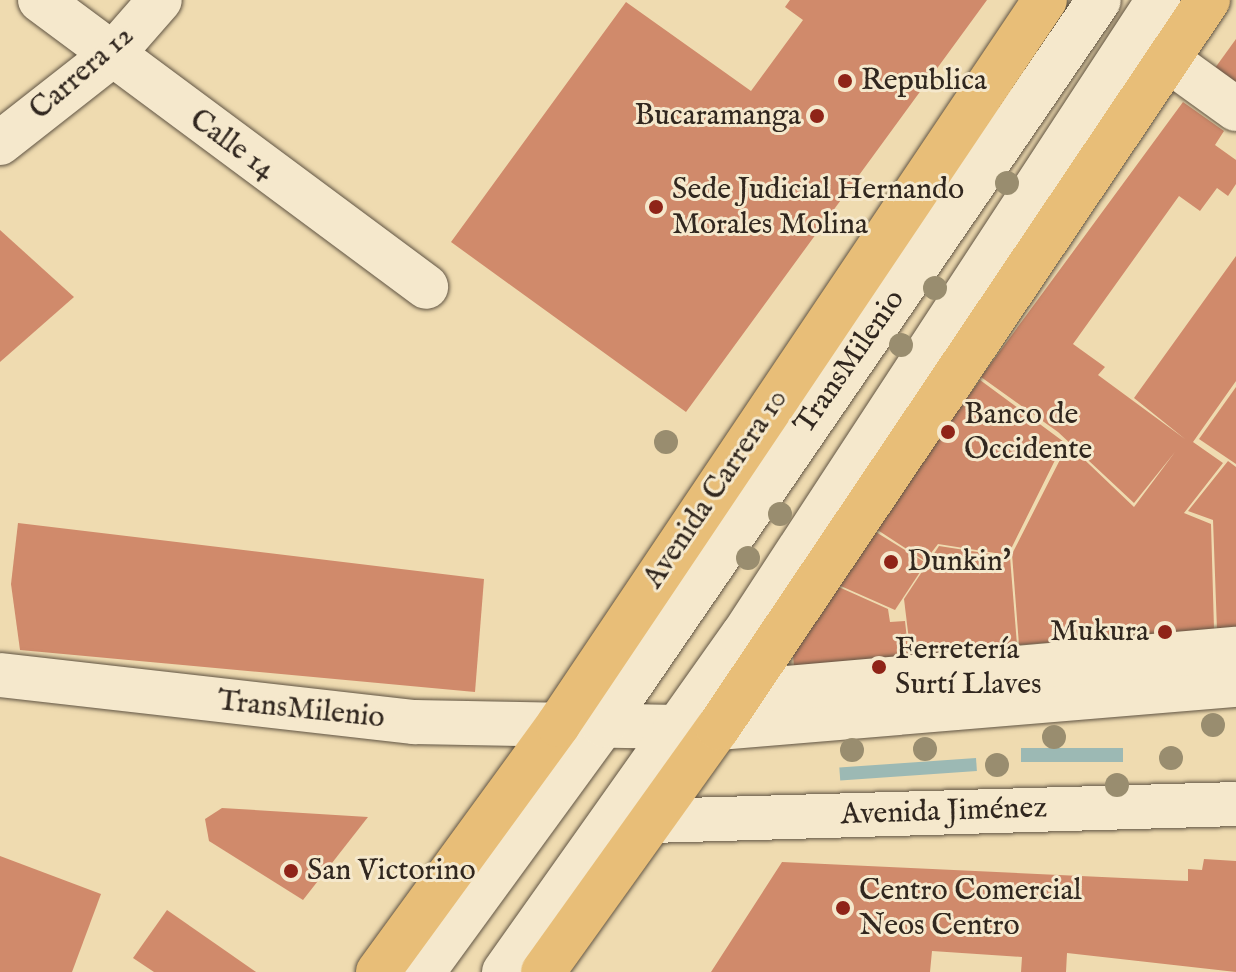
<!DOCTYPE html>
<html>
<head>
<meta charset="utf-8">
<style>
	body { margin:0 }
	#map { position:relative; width:1236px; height:972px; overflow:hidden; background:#efdbb0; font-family:"IM FELL English",serif }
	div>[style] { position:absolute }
	.water>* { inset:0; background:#9cb9b4; transform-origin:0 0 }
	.building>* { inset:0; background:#d08a6b }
	.roads { filter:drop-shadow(0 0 2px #605443) drop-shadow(0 0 2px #605443) }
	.minor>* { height:44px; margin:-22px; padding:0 22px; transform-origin:22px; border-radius:22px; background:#f5e8cc }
	.major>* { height:44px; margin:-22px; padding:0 22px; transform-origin:22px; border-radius:22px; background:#e8be78 }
	.trees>* { width:24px; height:24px; margin:-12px; border-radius:50%; background:#998d6f }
	.dots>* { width:22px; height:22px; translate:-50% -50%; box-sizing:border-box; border:4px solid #f5e8cc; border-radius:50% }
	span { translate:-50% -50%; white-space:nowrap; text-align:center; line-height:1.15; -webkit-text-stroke:6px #f5e8cc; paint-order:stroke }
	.street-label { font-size:30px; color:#31271f }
	.poi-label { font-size:30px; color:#31271f }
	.left { translate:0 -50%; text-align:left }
	.right { translate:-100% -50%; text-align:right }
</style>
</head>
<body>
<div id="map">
	<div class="water">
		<div style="left:1123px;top:748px;width:14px;height:102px;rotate:90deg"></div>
		<div style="left:976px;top:758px;width:13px;height:137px;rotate:86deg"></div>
	</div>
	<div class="building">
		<div style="clip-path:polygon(790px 0,987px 0,686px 412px,451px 242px,626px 2px,751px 91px,803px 20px,785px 7px)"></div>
		<div style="clip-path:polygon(1236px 39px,1236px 83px,1215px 68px)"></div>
		<div style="clip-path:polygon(1183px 102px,1224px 131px,1215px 145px,1236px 160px,1236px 184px,1228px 196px,1217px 188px,1200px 211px,1179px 196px,1073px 344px,1105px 367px,1098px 375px,1185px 439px,1134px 398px,1236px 256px,1236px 381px,1193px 442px,1223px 463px,1184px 513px,1211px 524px,1214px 629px,1019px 645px,1012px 554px,1068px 444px,1134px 507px,1175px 452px,1134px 503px,1058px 432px,981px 377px)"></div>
		<div style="clip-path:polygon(0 230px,74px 297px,0 362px)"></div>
		<div style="clip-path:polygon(980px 380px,1064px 442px,1008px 555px,938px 544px,925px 561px,873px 527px)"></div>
		<div style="clip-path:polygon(1236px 387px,1236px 464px,1199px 439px)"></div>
		<div style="clip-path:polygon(1228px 461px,1236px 467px,1236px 631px,1217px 630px,1213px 520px,1188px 511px)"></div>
		<div style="clip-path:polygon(18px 523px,484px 579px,475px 692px,20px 650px,11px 584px)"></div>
		<div style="clip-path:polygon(871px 529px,926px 563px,895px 610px,834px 583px)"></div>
		<div style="clip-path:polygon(939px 546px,1010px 557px,1017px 645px,911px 657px,904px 599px)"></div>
		<div style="clip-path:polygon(832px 584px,888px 609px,890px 622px,905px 621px,909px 658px,794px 667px,792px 643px)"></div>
		<div style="clip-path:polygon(222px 808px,368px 817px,303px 900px,209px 841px,205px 819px)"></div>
		<div style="clip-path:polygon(0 856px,101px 894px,72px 972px,0 972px)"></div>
		<div style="clip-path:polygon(1204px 859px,1236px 861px,1236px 972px,1067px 953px,1066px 972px,1021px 972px,1022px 957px,932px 951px,930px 972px,711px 972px,782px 862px,1188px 881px,1188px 869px,1202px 870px)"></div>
		<div style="clip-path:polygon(167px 910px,256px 972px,154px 972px,133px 958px)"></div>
	</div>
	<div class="roads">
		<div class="minor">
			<div style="left:40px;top:0;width:481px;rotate:36.6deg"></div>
			<div style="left:1168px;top:60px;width:84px;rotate:35.8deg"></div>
			<div style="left:0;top:143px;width:141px;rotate:-38.1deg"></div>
			<div style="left:111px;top:56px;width:74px;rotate:-48.8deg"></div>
			<div style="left:0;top:675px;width:417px;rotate:6.5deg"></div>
			<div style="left:414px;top:722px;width:304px;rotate:1.1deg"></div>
			<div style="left:718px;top:728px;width:520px;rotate:-4.75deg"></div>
			<div style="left:776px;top:689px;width:462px;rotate:-5deg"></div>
			<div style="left:651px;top:821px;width:585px;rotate:-1.66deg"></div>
			<div style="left:423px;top:972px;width:306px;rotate:-53.9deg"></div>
			<div style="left:603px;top:725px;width:878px;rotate:-55.62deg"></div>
			<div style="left:504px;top:972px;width:413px;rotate:-54.7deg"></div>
			<div style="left:743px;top:635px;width:759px;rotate:-56.83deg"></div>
		</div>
		<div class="major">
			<div style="left:378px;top:972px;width:306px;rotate:-53.9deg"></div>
			<div style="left:558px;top:725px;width:873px;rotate:-56.11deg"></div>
			<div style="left:543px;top:972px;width:300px;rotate:-54.4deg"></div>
			<div style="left:718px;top:728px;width:878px;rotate:-56.06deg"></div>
		</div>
	</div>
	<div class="trees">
		<div style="left:1007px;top:183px"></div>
		<div style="left:935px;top:288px"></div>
		<div style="left:901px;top:345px"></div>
		<div style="left:666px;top:442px"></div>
		<div style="left:780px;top:514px"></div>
		<div style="left:748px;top:558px"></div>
		<div style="left:1213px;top:725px"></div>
		<div style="left:1054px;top:737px"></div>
		<div style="left:925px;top:749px"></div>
		<div style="left:852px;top:750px"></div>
		<div style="left:1171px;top:758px"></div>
		<div style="left:997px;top:765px"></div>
		<div style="left:1117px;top:785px"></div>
	</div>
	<div class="dots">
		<div style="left:845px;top:81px;background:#8f2418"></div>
		<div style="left:817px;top:116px;background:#8f2418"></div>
		<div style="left:656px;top:207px;background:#8f2418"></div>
		<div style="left:948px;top:432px;background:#8f2418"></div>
		<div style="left:891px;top:562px;background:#8f2418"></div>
		<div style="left:1165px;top:632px;background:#8f2418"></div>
		<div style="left:879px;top:667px;background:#8f2418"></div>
		<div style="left:291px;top:871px;background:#8f2418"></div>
		<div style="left:843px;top:908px;background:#8f2418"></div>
	</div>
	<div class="street-label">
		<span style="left:82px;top:73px;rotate:-41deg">Carrera 12</span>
		<span style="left:232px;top:145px;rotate:36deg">Calle 14</span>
		<span style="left:850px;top:362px;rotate:-55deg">TransMilenio</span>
		<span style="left:716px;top:489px;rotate:-56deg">Avenida Carrera 10</span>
		<span style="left:301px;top:710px;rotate:6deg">TransMilenio</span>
		<span style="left:944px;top:812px;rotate:-2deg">Avenida Jiménez</span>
	</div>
	<div class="poi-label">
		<span class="left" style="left:861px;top:81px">Republica</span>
		<span class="right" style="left:801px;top:116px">Bucaramanga</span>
		<span class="left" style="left:672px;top:207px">Sede Judicial Hernando<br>Morales Molina</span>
		<span class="left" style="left:964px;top:432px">Banco de<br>Occidente</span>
		<span class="left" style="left:907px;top:562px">Dunkin'</span>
		<span class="right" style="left:1149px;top:632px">Mukura</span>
		<span class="left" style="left:895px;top:667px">Ferretería<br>Surtí Llaves</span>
		<span class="left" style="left:307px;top:871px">San Victorino</span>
		<span class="left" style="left:859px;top:908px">Centro Comercial<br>Neos Centro</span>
	</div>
</div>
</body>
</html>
